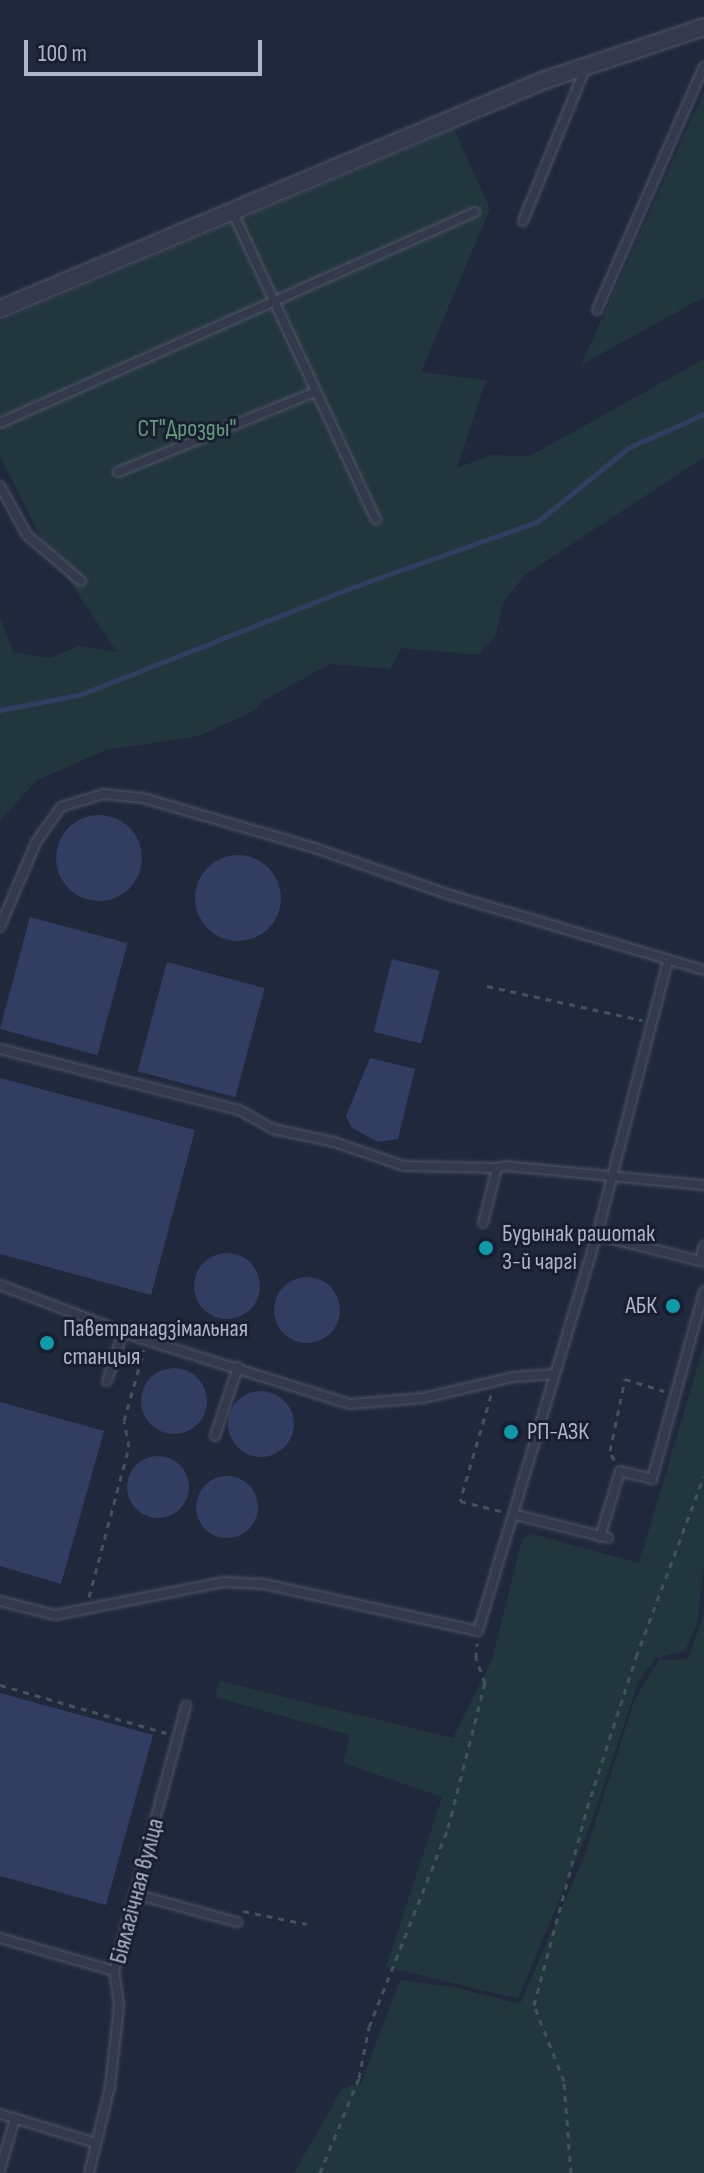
<!DOCTYPE html>
<html>
<head>
<meta charset="utf-8">
<style>
	body { margin:0 }
	#map { position:relative; width:704px; height:2173px; overflow:hidden; background:#20283c; font-family:"Sofia Sans Condensed",sans-serif }
	div>[style] { position:absolute }
	.green>* { inset:0; background:#22363d }
	.water>* { inset:0; background:#313e62; transform-origin:0 0 }
	.round { border-radius:50% }
	.stream>* { height:5px; margin:-2.5px; padding:0 2.5px; transform-origin:2.5px; border-radius:2.5px; background:#313e62 }
	.path>* { height:3px; margin-top:-1.5px; transform-origin:0; background:repeating-linear-gradient(90deg,#40535a 0 6px,transparent 0 12px) }
	.roads { filter:drop-shadow(0 0 2px #4f5566) drop-shadow(0 0 2px #4f5566) }
	.lane>* { height:8px; margin:-4px; padding:0 4px; transform-origin:4px; border-radius:4px; background:#343a4c }
	.street>* { height:16px; margin:-8px; padding:0 8px; transform-origin:8px; border-radius:8px; background:#343a4c }
	.dots>* { width:22px; height:22px; translate:-50% -50%; box-sizing:border-box; border:4px solid #191f30; border-radius:50% }
	span { translate:-50% -50%; white-space:nowrap; text-align:center; line-height:1.15; -webkit-text-stroke:6px #191f30; paint-order:stroke }
	.park-label { font-size:24px; color:#649b78 }
	.poi-label { font-size:24px; color:#afb5c8 }
	.left { translate:0 -50%; text-align:left }
	.right { translate:-100% -50%; text-align:right }
	.street-label { font-size:24px; color:#afb5c8 }
	.scale { position:absolute; left:24px; top:40px; width:238px; height:36px; box-sizing:border-box; border:4px solid #afb5c8; border-top:0; padding-left:10px; font-size:24px; line-height:28px; white-space:nowrap; color:#afb5c8; -webkit-text-stroke:6px #191f30; paint-order:stroke }
</style>
</head>
<body>
<div id="map">
	<div class="green">
		<div style="clip-path:polygon(704px 91px,704px 297px,581px 365px)"></div>
		<div style="clip-path:polygon(454px 129px,490px 209px,421px 372px,486px 380px,457px 468px,491px 455px,530px 456px,704px 359px,704px 457px,525px 575px,504px 601px,495px 637px,478px 655px,402px 648px,390px 669px,330px 664px,264px 700px,254px 711px,199px 736px,106px 750px,37px 780px,0 821px,0 617px,13px 652px,51px 658px,79px 646px,117px 652px,41px 538px,0 456px,0 321px)"></div>
		<div style="clip-path:polygon(704px 1345px,704px 1568px,697px 1624px,685px 1651px,656px 1658px,639px 1680px,590px 1826px,518px 1999px,386px 1967px,442px 1797px,343px 1763px,350px 1735px,215px 1697px,219px 1681px,453px 1738px,492px 1660px,522px 1539px,532px 1534px,639px 1563px)"></div>
		<div style="clip-path:polygon(704px 1613px,704px 2173px,294px 2173px,342px 2089px,361px 2083px,400px 1980px,453px 1987px,520px 2004px,584px 1857px,635px 1699px,659px 1660px,688px 1659px)"></div>
	</div>
	<div class="water">
		<div class="round" style="left:56px;top:815px;width:86px;height:86px"></div>
		<div class="round" style="left:195px;top:855px;width:86px;height:86px"></div>
		<div style="left:30px;top:917px;width:101px;height:116px;rotate:15deg"></div>
		<div style="left:392px;top:959px;width:49px;height:75px;rotate:14deg"></div>
		<div style="left:167px;top:962px;width:101px;height:113px;rotate:15deg"></div>
		<div style="clip-path:polygon(370px 1058px,415px 1069px,398px 1139px,378px 1142px,352px 1128px,346px 1116px)"></div>
		<div style="clip-path:polygon(0 1078px,195px 1130px,151px 1295px,0 1254px)"></div>
		<div class="round" style="left:194px;top:1253px;width:66px;height:66px"></div>
		<div class="round" style="left:274px;top:1277px;width:66px;height:66px"></div>
		<div class="round" style="left:141px;top:1368px;width:66px;height:66px"></div>
		<div class="round" style="left:228px;top:1391px;width:66px;height:66px"></div>
		<div style="clip-path:polygon(0 1402px,104px 1431px,61px 1584px,0 1566px)"></div>
		<div class="round" style="left:127px;top:1456px;width:62px;height:62px"></div>
		<div class="round" style="left:196px;top:1476px;width:62px;height:62px"></div>
		<div style="clip-path:polygon(0 1693px,153px 1735px,106px 1905px,0 1876px)"></div>
	</div>
	<div class="stream">
		<div style="left:0;top:710px;width:80px;rotate:-10.8deg"></div>
		<div style="left:79px;top:695px;width:298px;rotate:-21.5deg"></div>
		<div style="left:356px;top:586px;width:192px;rotate:-19.5deg"></div>
		<div style="left:537px;top:522px;width:117px;rotate:-39.1deg"></div>
		<div style="left:628px;top:448px;width:83px;rotate:-24.1deg"></div>
	</div>
	<div class="path">
		<div style="left:487px;top:986px;width:159px;rotate:12.4deg"></div>
		<div style="left:491px;top:1395px;width:110px;rotate:106.3deg"></div>
		<div style="left:460px;top:1501px;width:42px;rotate:13.7deg"></div>
		<div style="left:614px;top:1460px;width:10px;rotate:-114deg"></div>
		<div style="left:610px;top:1451px;width:74px;rotate:-78.2deg"></div>
		<div style="left:625px;top:1379px;width:41px;rotate:17.1deg"></div>
		<div style="left:89px;top:1597px;width:155px;rotate:-75.1deg"></div>
		<div style="left:129px;top:1447px;width:26px;rotate:-101deg"></div>
		<div style="left:124px;top:1421px;width:74px;rotate:-74.3deg"></div>
		<div style="left:0;top:1685px;width:173px;rotate:16.1deg"></div>
		<div style="left:243px;top:1911px;width:65px;rotate:11.5deg"></div>
		<div style="left:320px;top:2173px;width:103px;rotate:-67.7deg"></div>
		<div style="left:359px;top:2078px;width:52px;rotate:-78.9deg"></div>
		<div style="left:369px;top:2027px;width:214px;rotate:-68.3deg"></div>
		<div style="left:448px;top:1828px;width:150px;rotate:-75.7deg"></div>
		<div style="left:485px;top:1683px;width:27px;rotate:-110deg"></div>
		<div style="left:476px;top:1658px;width:15px;rotate:-86deg"></div>
		<div style="left:571px;top:2173px;width:92px;rotate:-94.4deg"></div>
		<div style="left:564px;top:2081px;width:82px;rotate:-111.5deg"></div>
		<div style="left:534px;top:2005px;width:204px;rotate:-74.9deg"></div>
		<div style="left:587px;top:1808px;width:159px;rotate:-72deg"></div>
		<div style="left:636px;top:1657px;width:193px;rotate:-69.4deg"></div>
	</div>
	<div class="roads">
		<div class="lane">
			<div style="left:233px;top:213px;width:338px;rotate:65deg"></div>
			<div style="left:523px;top:221px;width:166px;rotate:-67.8deg"></div>
			<div style="left:597px;top:310px;width:266px;rotate:-66.3deg"></div>
			<div style="left:0;top:423px;width:520px;rotate:-23.95deg"></div>
			<div style="left:118px;top:472px;width:213px;rotate:-22.1deg"></div>
			<div style="left:0;top:486px;width:56px;rotate:61.1deg"></div>
			<div style="left:27px;top:535px;width:71px;rotate:40.4deg"></div>
			<div style="left:0;top:927px;width:92px;rotate:-67deg"></div>
			<div style="left:36px;top:842px;width:43px;rotate:-54.5deg"></div>
			<div style="left:61px;top:807px;width:44px;rotate:-17.2deg"></div>
			<div style="left:103px;top:794px;width:40px;rotate:5.7deg"></div>
			<div style="left:143px;top:798px;width:179px;rotate:16.2deg"></div>
			<div style="left:315px;top:848px;width:140px;rotate:19.2deg"></div>
			<div style="left:447px;top:894px;width:268px;rotate:16.5deg"></div>
			<div style="left:0;top:1049px;width:247px;rotate:14.3deg"></div>
			<div style="left:239px;top:1110px;width:39px;rotate:29deg"></div>
			<div style="left:273px;top:1129px;width:62px;rotate:12deg"></div>
			<div style="left:334px;top:1142px;width:74px;rotate:18.9deg"></div>
			<div style="left:404px;top:1166px;width:93px;rotate:1.2deg"></div>
			<div style="left:483px;top:1223px;width:57px;rotate:-75.7deg"></div>
			<div style="left:497px;top:1168px;width:9px;rotate:-13deg"></div>
			<div style="left:506px;top:1166px;width:199px;rotate:5.5deg"></div>
			<div style="left:597px;top:1235px;width:110px;rotate:14.2deg"></div>
			<div style="left:700px;top:1261px;width:16px;rotate:-76deg"></div>
			<div style="left:0;top:1285px;width:149px;rotate:20.9deg"></div>
			<div style="left:139px;top:1338px;width:221px;rotate:17.4deg"></div>
			<div style="left:350px;top:1404px;width:73px;rotate:-4.7deg"></div>
			<div style="left:423px;top:1398px;width:92px;rotate:-13.1deg"></div>
			<div style="left:513px;top:1377px;width:39px;rotate:-4deg"></div>
			<div style="left:107px;top:1381px;width:52px;rotate:-71.9deg"></div>
			<div style="left:215px;top:1436px;width:73px;rotate:-71.6deg"></div>
			<div style="left:516px;top:1515px;width:95px;rotate:14deg"></div>
			<div style="left:600px;top:1537px;width:69px;rotate:-73.1deg"></div>
			<div style="left:620px;top:1471px;width:33px;rotate:14deg"></div>
			<div style="left:652px;top:1479px;width:195px;rotate:-74.5deg"></div>
			<div style="left:0;top:1601px;width:57px;rotate:14.3deg"></div>
			<div style="left:55px;top:1615px;width:171px;rotate:-11.1deg"></div>
			<div style="left:223px;top:1582px;width:41px;rotate:2.8deg"></div>
			<div style="left:264px;top:1584px;width:219px;rotate:12.4deg"></div>
			<div style="left:478px;top:1631px;width:413px;rotate:-73.3deg"></div>
			<div style="left:597px;top:1235px;width:284px;rotate:-75.5deg"></div>
			<div style="left:138px;top:1895px;width:103px;rotate:15.3deg"></div>
			<div style="left:0;top:1938px;width:119px;rotate:16.1deg"></div>
			<div style="left:0;top:2114px;width:100px;rotate:16.8deg"></div>
			<div style="left:0;top:2170px;width:54px;rotate:-73.9deg"></div>
			<div style="left:89px;top:2173px;width:89px;rotate:-76.3deg"></div>
			<div style="left:110px;top:2087px;width:82px;rotate:-83.7deg"></div>
			<div style="left:119px;top:2005px;width:34px;rotate:-98deg"></div>
			<div style="left:114px;top:1971px;width:275px;rotate:-74.8deg"></div>
		</div>
		<div class="street">
			<div style="left:0;top:309px;width:588px;rotate:-22.81deg"></div>
			<div style="left:542px;top:81px;width:171px;rotate:-18.4deg"></div>
		</div>
	</div>
	<div class="dots">
		<div style="left:486px;top:1248px;background:#0f9aa8"></div>
		<div style="left:673px;top:1306px;background:#0f9aa8"></div>
		<div style="left:47px;top:1343px;background:#0f9aa8"></div>
		<div style="left:511px;top:1432px;background:#0f9aa8"></div>
	</div>
	<div class="park-label">
		<span style="left:187px;top:429px">СТ"Дрозды"</span>
	</div>
	<div class="poi-label">
		<span class="left" style="left:502px;top:1248px">Будынак рашотак<br>3-й чаргі</span>
		<span class="right" style="left:657px;top:1306px">АБК</span>
		<span class="left" style="left:63px;top:1343px">Паветранадзімальная<br>станцыя</span>
		<span class="left" style="left:527px;top:1432px">РП-АЗК</span>
	</div>
	<div class="street-label">
		<span style="left:137px;top:1891px;rotate:-75deg">Біялагічная вуліца</span>
	</div>
	<div class="scale">100 m</div>
</div>
</body>
</html>
